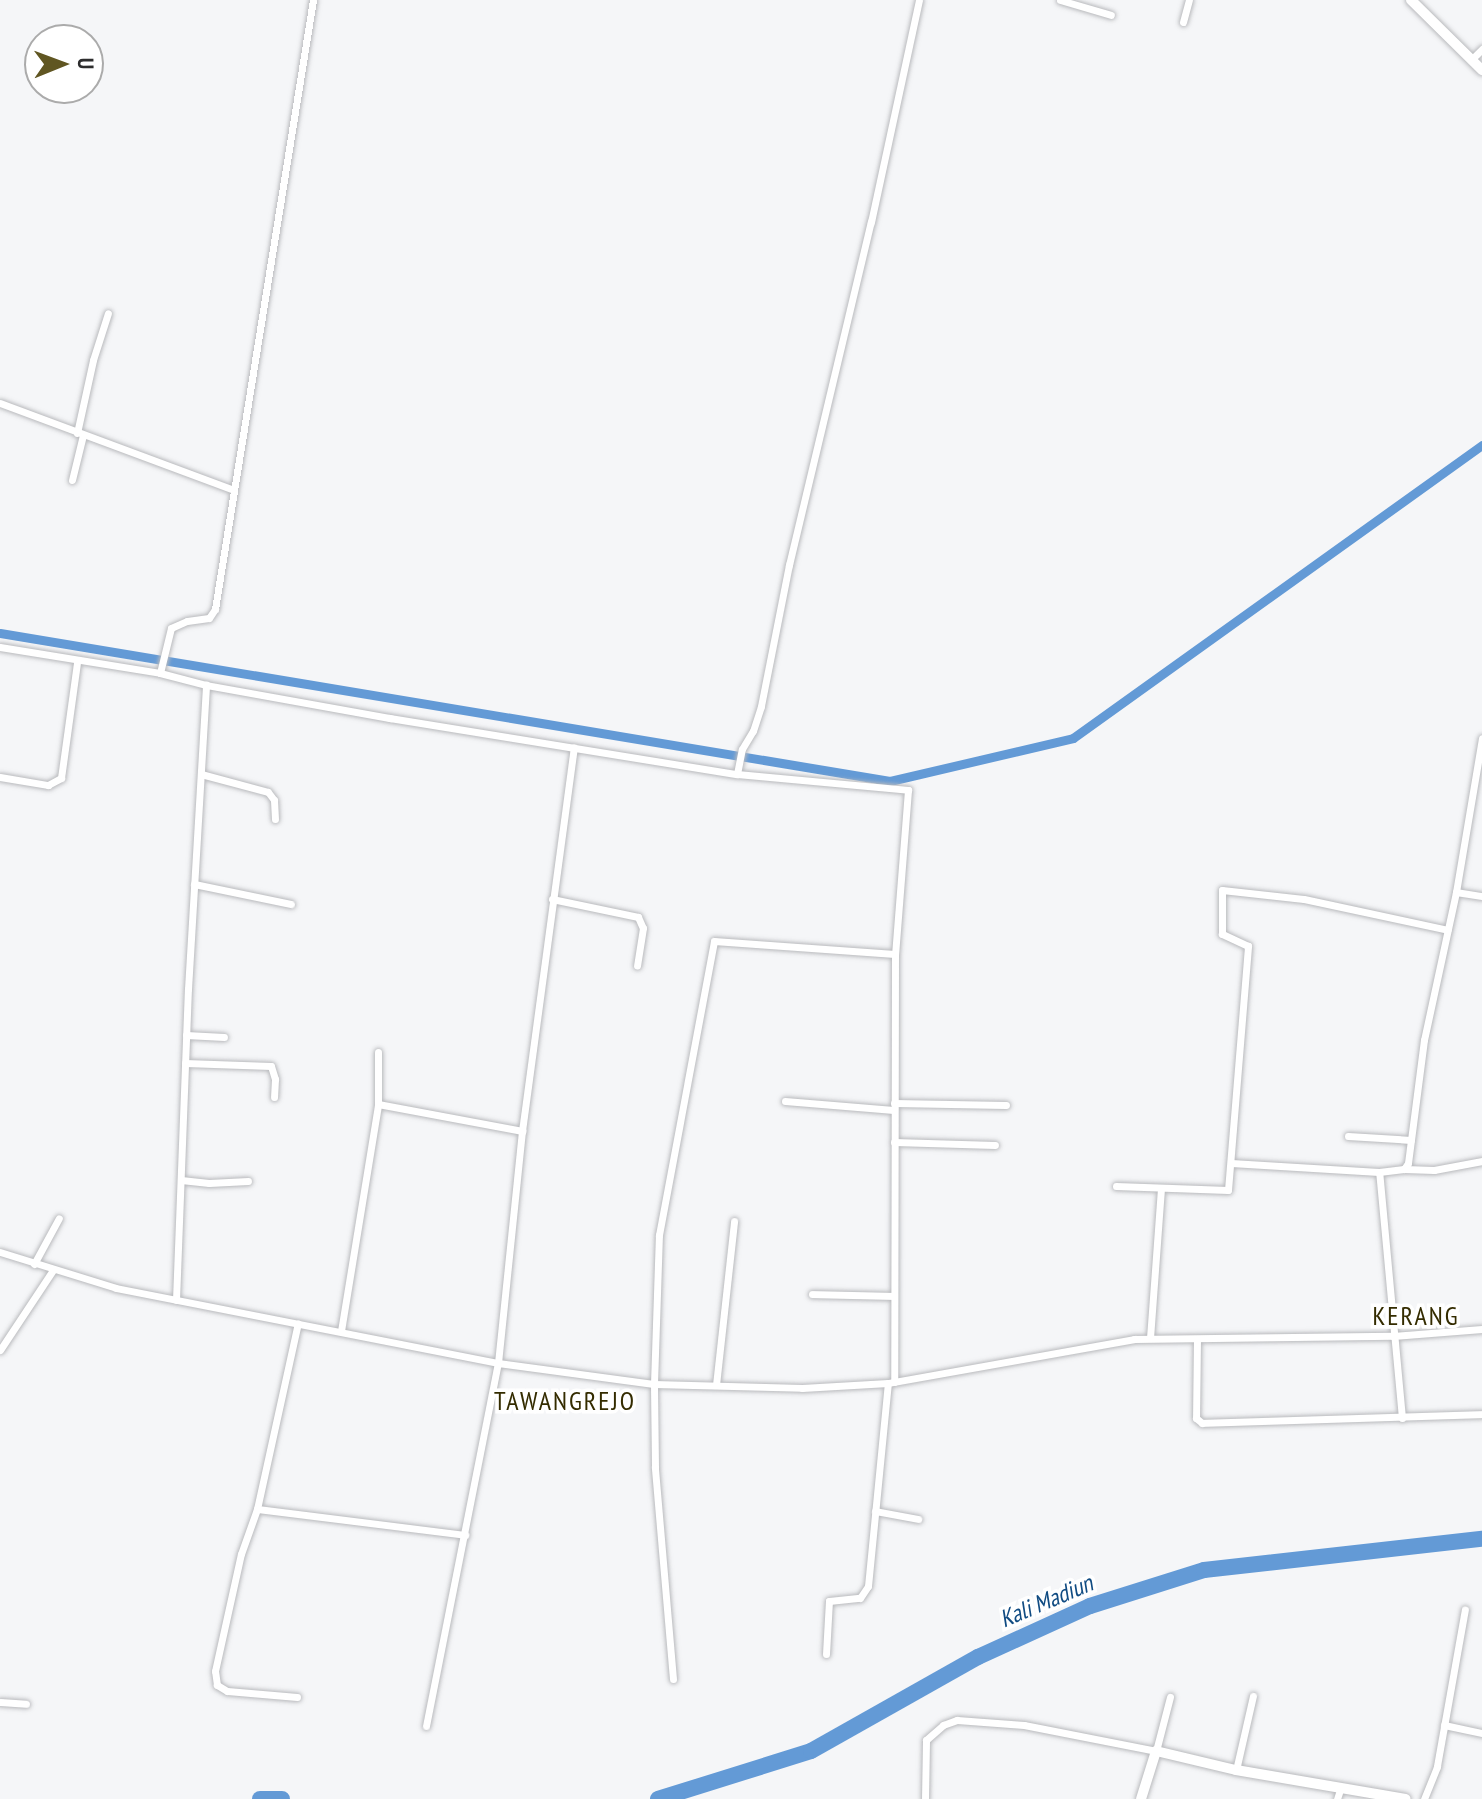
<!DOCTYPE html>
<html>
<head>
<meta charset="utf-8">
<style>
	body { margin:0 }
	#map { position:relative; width:1482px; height:1799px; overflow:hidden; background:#f5f6f8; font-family:"PT Sans Narrow",sans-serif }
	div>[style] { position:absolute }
	.canal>* { height:9px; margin:-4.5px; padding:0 4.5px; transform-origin:4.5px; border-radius:4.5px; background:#639ad6 }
	.river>* { height:16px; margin:-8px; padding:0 8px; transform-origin:8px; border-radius:8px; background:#639ad6 }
	.roads { filter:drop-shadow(0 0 2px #b9babd) drop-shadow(0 0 2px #b9babd) }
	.street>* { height:7px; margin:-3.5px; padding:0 3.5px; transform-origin:3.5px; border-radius:3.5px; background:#fff }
	.secondary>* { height:10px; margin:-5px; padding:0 5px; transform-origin:5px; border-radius:5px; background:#fff }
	span { translate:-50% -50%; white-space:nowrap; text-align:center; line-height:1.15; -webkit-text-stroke:7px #fff; paint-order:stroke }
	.water-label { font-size:24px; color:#104b82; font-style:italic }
	.quarter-label { font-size:26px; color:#342c00; letter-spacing:2px }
	.north { position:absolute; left:24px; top:24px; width:80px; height:80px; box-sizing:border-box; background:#fff; border:2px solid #ababab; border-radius:50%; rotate:89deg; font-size:22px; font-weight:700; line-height:32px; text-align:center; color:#2d2d2e }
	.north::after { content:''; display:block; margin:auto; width:28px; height:36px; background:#605622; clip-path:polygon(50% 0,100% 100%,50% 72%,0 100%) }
</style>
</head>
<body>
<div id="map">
	<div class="canal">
		<div style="left:0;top:633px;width:902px;rotate:9.44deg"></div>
		<div style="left:890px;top:781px;width:188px;rotate:-13.2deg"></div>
		<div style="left:1073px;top:738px;width:503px;rotate:-35.62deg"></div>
	</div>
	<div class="river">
		<div style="left:260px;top:1799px;width:22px"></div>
		<div style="left:658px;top:1799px;width:160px;rotate:-17.4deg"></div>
		<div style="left:811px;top:1751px;width:192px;rotate:-29.4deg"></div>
		<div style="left:978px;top:1657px;width:123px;rotate:-24.5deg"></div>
		<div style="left:1090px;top:1606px;width:120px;rotate:-17.5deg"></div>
		<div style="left:1204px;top:1570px;width:280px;rotate:-6.4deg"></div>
	</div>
	<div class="roads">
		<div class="street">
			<div style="left:1060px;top:0;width:53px;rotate:16.4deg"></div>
			<div style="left:1183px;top:22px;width:23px;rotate:-75deg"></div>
			<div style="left:1471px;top:60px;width:16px;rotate:-45deg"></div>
			<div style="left:0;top:403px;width:246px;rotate:20.4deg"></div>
			<div style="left:77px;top:433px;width:75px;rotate:-77.6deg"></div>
			<div style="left:93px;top:360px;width:49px;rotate:-72.3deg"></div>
			<div style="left:72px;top:480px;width:46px;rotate:-76.3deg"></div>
			<div style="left:0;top:647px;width:162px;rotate:9.2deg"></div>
			<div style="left:160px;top:673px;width:48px;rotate:14.6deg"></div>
			<div style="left:206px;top:685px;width:187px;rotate:10.2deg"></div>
			<div style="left:390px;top:718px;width:351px;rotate:9.2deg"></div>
			<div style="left:737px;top:774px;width:172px;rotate:5.3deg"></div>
			<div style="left:908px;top:790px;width:165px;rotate:94.5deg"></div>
			<div style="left:895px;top:954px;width:428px;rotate:90.1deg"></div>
			<div style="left:160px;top:673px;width:46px;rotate:-76.3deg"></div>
			<div style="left:171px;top:628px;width:17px;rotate:-24deg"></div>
			<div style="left:187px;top:621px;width:22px;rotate:-8deg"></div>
			<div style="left:209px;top:618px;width:11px;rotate:-56deg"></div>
			<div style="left:215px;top:609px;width:617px;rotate:-80.86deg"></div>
			<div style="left:201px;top:774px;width:69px;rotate:15deg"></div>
			<div style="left:268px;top:792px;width:10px;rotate:53deg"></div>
			<div style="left:274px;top:800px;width:19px;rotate:87deg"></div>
			<div style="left:737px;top:774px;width:25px;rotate:-79deg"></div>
			<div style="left:742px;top:749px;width:21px;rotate:-59deg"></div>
			<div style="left:753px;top:731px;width:26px;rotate:-72deg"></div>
			<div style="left:761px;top:706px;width:144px;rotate:-78.8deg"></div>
			<div style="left:789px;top:565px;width:353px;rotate:-76.6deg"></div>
			<div style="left:871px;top:222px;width:227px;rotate:-77.8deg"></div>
			<div style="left:0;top:777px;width:49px;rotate:9.5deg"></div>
			<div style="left:48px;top:785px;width:15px;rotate:-28deg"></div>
			<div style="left:61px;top:778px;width:117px;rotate:-82.1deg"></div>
			<div style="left:194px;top:884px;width:99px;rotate:11.7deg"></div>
			<div style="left:1456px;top:892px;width:26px;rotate:9deg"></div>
			<div style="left:552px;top:899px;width:88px;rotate:11.8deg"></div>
			<div style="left:638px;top:917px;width:12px;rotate:66deg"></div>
			<div style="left:643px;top:928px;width:38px;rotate:99deg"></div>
			<div style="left:186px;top:1035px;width:38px;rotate:3deg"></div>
			<div style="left:378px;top:1052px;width:52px;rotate:90deg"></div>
			<div style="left:378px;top:1104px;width:147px;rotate:10.6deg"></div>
			<div style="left:185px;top:1063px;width:86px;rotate:2deg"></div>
			<div style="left:271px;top:1066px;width:14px;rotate:73deg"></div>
			<div style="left:275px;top:1079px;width:18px;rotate:93deg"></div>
			<div style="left:785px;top:1101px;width:109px;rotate:4.7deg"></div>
			<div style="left:894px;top:1103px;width:112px;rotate:1deg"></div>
			<div style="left:1348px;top:1136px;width:63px;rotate:3.6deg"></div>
			<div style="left:894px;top:1142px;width:101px;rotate:1.7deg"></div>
			<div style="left:1231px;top:1163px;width:148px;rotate:3.5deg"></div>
			<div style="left:1404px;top:1169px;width:30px;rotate:2deg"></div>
			<div style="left:1434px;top:1170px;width:49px;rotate:-10.6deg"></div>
			<div style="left:181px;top:1180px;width:28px;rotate:6deg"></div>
			<div style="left:209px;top:1183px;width:39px;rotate:-3deg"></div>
			<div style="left:1116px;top:1186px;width:112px;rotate:2deg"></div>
			<div style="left:1228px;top:1190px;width:245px;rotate:-85.3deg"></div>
			<div style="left:1248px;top:946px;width:29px;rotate:-155deg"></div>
			<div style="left:1222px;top:934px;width:44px;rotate:-90deg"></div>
			<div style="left:1222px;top:890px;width:82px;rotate:6.3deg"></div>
			<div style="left:1304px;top:899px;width:147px;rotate:12.1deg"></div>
			<div style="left:0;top:1252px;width:121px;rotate:17.2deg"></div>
			<div style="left:116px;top:1288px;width:389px;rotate:11.1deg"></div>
			<div style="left:498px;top:1363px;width:157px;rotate:7.7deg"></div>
			<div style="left:654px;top:1384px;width:148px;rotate:1.5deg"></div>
			<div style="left:802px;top:1388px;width:86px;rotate:-3.3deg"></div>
			<div style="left:888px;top:1383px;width:250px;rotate:-10.1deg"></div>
			<div style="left:1134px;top:1339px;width:259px;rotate:-0.7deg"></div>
			<div style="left:1393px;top:1336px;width:89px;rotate:-4.5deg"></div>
			<div style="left:34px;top:1264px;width:52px;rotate:-61.5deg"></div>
			<div style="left:812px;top:1294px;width:80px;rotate:1.4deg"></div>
			<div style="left:176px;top:1300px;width:311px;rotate:-87.8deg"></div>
			<div style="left:188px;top:989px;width:305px;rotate:-86.6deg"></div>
			<div style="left:341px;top:1331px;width:230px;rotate:-80.7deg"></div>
			<div style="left:1150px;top:1338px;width:150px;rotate:-85.8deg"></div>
			<div style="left:1197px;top:1339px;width:79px;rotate:90.7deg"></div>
			<div style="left:1196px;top:1418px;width:8px;rotate:40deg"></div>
			<div style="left:1202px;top:1423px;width:280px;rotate:-1.8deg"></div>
			<div style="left:0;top:1350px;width:96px;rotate:-56.5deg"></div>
			<div style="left:716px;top:1385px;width:165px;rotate:-83.7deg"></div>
			<div style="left:1402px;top:1418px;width:247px;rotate:-95.3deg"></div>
			<div style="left:1379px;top:1172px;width:25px;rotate:-7deg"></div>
			<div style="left:1404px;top:1169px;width:7px;rotate:-56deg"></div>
			<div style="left:1408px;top:1163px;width:124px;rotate:-82.6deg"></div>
			<div style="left:1424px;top:1040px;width:151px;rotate:-77.8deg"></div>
			<div style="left:1456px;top:892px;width:156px;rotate:-80.4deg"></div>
			<div style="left:257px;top:1509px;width:210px;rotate:7.1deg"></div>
			<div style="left:875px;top:1511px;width:44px;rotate:10.5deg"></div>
			<div style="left:826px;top:1654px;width:53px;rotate:-86.8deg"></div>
			<div style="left:829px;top:1601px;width:31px;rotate:-6deg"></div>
			<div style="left:860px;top:1598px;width:14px;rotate:-56deg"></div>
			<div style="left:868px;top:1586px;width:204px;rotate:-84.4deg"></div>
			<div style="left:673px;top:1679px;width:213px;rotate:-94.9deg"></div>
			<div style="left:655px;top:1467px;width:83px;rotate:-90.7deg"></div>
			<div style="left:654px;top:1384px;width:149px;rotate:-88.1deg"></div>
			<div style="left:659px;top:1235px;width:299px;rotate:-79.4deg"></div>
			<div style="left:714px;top:941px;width:181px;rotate:4.1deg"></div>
			<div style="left:297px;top:1697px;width:70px;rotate:-175.1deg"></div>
			<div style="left:227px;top:1691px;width:12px;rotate:-149deg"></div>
			<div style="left:217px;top:1685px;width:14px;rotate:-98deg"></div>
			<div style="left:215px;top:1671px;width:120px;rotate:-77.5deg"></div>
			<div style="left:241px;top:1554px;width:48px;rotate:-70.4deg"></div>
			<div style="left:257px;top:1509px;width:190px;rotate:-77.6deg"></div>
			<div style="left:0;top:1702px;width:26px;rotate:4deg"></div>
			<div style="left:1444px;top:1725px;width:39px;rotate:12deg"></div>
			<div style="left:426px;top:1726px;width:370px;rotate:-78.8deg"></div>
			<div style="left:498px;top:1363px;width:233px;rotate:-84.1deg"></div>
			<div style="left:522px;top:1131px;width:387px;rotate:-82.3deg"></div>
			<div style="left:1236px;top:1770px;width:76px;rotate:-77.1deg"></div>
			<div style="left:925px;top:1799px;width:59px;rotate:-89deg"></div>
			<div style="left:926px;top:1740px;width:23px;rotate:-41deg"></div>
			<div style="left:943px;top:1725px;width:15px;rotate:-20deg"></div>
			<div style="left:957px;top:1720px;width:67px;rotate:4.3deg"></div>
			<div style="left:1024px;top:1725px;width:135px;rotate:11.1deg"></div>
			<div style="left:1156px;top:1751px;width:56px;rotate:-75.5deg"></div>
			<div style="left:1337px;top:1799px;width:9px;rotate:-72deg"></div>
			<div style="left:1424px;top:1799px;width:35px;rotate:-68deg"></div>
			<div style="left:1437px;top:1766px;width:159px;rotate:-79.9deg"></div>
		</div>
		<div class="secondary">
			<div style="left:1411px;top:0;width:100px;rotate:44.6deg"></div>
			<div style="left:1141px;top:1799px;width:50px;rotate:-72.6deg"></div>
			<div style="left:1156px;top:1751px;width:82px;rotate:13.4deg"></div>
			<div style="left:1236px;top:1770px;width:172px;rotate:9.7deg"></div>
		</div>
	</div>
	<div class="water-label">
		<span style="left:1046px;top:1601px;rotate:-23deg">Kali Madiun</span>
	</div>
	<div class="quarter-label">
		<span style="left:1416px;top:1316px">KERANG</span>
		<span style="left:565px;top:1401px">TAWANGREJO</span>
	</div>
	<div class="north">U</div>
</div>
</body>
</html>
